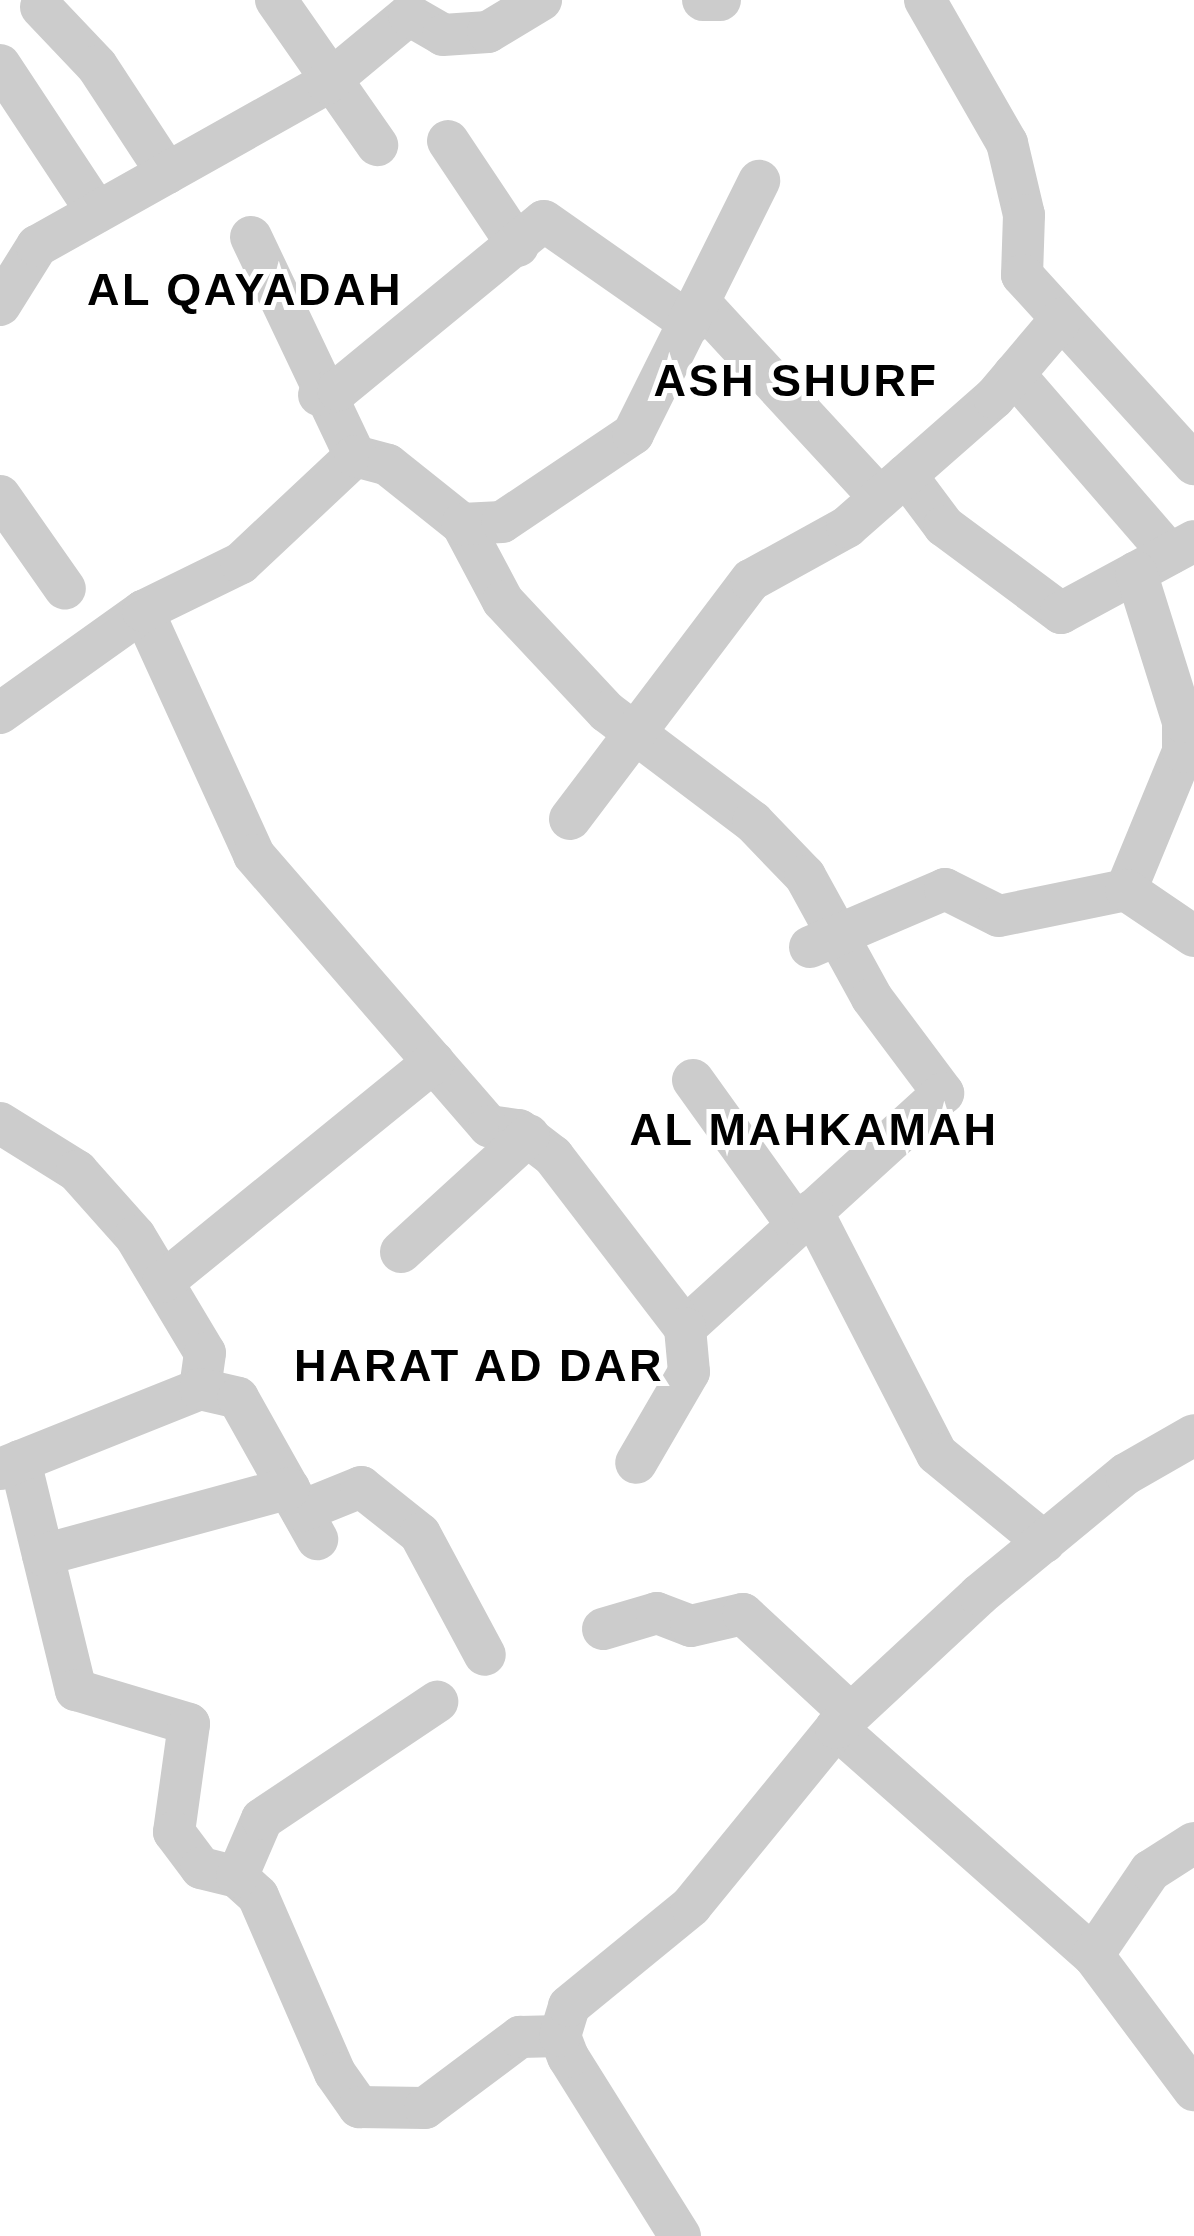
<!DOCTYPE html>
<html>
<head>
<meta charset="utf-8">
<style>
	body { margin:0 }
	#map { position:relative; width:1194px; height:2236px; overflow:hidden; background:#fff; font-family:Arial,sans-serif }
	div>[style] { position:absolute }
	.minor>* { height:42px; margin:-21px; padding:0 21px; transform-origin:21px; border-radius:21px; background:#ccc }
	span { translate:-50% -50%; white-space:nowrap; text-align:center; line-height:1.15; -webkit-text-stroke:10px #fff; paint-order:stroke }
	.district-label { font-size:45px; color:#000; font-weight:700; letter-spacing:2.5px }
</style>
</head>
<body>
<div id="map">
	<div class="minor">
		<div style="left:276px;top:0;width:177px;rotate:55.1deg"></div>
		<div style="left:703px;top:0;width:17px"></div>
		<div style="left:925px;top:0;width:165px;rotate:60.2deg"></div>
		<div style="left:1007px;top:143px;width:74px;rotate:76.7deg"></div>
		<div style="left:1024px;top:215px;width:60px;rotate:91.9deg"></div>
		<div style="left:1022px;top:275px;width:256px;rotate:47.7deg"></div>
		<div style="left:41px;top:7px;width:81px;rotate:46.5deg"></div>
		<div style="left:97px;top:66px;width:128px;rotate:56.8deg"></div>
		<div style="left:0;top:65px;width:176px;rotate:56.6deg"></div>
		<div style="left:448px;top:141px;width:126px;rotate:56.3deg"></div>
		<div style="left:251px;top:237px;width:242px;rotate:64.6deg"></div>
		<div style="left:0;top:305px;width:70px;rotate:-57.9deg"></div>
		<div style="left:37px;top:246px;width:333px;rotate:-29.3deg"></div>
		<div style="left:327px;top:83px;width:107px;rotate:-39.7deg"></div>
		<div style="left:409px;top:15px;width:39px;rotate:30deg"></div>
		<div style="left:443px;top:35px;width:45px;rotate:-3.8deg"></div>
		<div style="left:488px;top:32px;width:62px;rotate:-31.1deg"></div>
		<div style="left:703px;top:306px;width:261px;rotate:47.3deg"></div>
		<div style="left:1014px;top:374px;width:238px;rotate:49.1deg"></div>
		<div style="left:319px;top:395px;width:20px;rotate:-15deg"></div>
		<div style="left:338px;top:390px;width:266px;rotate:-39.4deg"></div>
		<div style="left:544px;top:221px;width:179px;rotate:35deg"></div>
		<div style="left:906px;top:475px;width:64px;rotate:53.3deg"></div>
		<div style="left:944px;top:526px;width:146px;rotate:36.6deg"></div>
		<div style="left:1061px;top:613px;width:151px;rotate:-28.4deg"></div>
		<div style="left:0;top:496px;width:113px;rotate:55deg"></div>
		<div style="left:462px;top:524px;width:87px;rotate:62deg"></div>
		<div style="left:503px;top:601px;width:152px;rotate:46.9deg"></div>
		<div style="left:607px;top:712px;width:183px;rotate:37deg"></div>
		<div style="left:753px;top:822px;width:75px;rotate:46.1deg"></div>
		<div style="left:805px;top:876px;width:139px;rotate:61.2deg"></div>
		<div style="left:872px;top:998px;width:119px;rotate:53.2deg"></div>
		<div style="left:943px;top:1093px;width:349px;rotate:137.7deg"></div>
		<div style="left:143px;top:611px;width:268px;rotate:65.5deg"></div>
		<div style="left:254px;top:855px;width:359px;rotate:49.1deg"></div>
		<div style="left:489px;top:1126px;width:30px;rotate:8deg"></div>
		<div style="left:519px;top:1130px;width:43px;rotate:37.4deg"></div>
		<div style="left:553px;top:1156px;width:217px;rotate:52.5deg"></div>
		<div style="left:685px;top:1328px;width:44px;rotate:84.8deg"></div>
		<div style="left:689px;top:1372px;width:105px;rotate:120.2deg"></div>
		<div style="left:0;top:713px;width:176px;rotate:-35.5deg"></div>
		<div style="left:143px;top:611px;width:109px;rotate:-26.1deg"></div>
		<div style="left:241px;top:563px;width:156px;rotate:-43.2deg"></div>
		<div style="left:355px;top:456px;width:34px;rotate:15deg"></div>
		<div style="left:388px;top:465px;width:95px;rotate:38.6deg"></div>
		<div style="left:462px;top:524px;width:40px;rotate:-2.9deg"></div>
		<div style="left:502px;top:522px;width:158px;rotate:-33.9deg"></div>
		<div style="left:633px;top:434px;width:283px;rotate:-63.5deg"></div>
		<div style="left:570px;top:819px;width:300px;rotate:-52.9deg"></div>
		<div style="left:751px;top:580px;width:110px;rotate:-28.9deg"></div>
		<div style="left:847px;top:527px;width:196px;rotate:-41.3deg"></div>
		<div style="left:994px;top:398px;width:104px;rotate:-49.7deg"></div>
		<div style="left:1126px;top:890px;width:149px;rotate:-67.6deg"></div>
		<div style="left:1183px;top:752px;width:30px;rotate:-90deg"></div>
		<div style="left:1183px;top:722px;width:157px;rotate:-107.4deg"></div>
		<div style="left:810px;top:947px;width:147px;rotate:-23.2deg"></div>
		<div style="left:945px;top:889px;width:60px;rotate:26.6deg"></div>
		<div style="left:999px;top:916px;width:130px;rotate:-11.6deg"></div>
		<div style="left:1126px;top:890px;width:82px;rotate:34.1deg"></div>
		<div style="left:693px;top:1080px;width:177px;rotate:54.4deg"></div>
		<div style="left:0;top:1123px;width:91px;rotate:31.9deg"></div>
		<div style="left:77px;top:1171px;width:87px;rotate:48.3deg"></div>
		<div style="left:135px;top:1236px;width:136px;rotate:59.1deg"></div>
		<div style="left:205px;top:1353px;width:36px;rotate:98deg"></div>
		<div style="left:812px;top:1211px;width:273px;rotate:62.8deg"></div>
		<div style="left:937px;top:1454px;width:139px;rotate:39.4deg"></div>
		<div style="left:401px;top:1252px;width:173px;rotate:-42.4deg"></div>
		<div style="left:163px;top:1282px;width:349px;rotate:-39.1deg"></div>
		<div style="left:20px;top:1461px;width:236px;rotate:76.3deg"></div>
		<div style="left:76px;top:1690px;width:118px;rotate:16.7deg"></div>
		<div style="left:189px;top:1724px;width:109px;rotate:97.9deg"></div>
		<div style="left:174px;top:1832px;width:45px;rotate:53.1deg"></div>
		<div style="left:201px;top:1868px;width:37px;rotate:14deg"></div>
		<div style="left:237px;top:1877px;width:28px;rotate:42deg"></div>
		<div style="left:258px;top:1896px;width:193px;rotate:66.5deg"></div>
		<div style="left:335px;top:2073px;width:42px;rotate:54.8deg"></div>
		<div style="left:359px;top:2107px;width:66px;rotate:0.9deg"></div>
		<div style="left:425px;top:2108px;width:119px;rotate:-36.8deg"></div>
		<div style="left:520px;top:2037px;width:40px;rotate:-1.4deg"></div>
		<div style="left:0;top:1469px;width:215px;rotate:-21.8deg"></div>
		<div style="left:200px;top:1389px;width:39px;rotate:13deg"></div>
		<div style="left:238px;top:1398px;width:162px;rotate:60.7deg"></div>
		<div style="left:302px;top:1511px;width:64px;rotate:-22.1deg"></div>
		<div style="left:361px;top:1487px;width:75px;rotate:38.5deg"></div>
		<div style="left:420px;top:1534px;width:137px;rotate:61.8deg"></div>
		<div style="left:43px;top:1555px;width:255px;rotate:-15.2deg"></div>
		<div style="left:603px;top:1629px;width:56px;rotate:-16.5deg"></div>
		<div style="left:657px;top:1613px;width:36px;rotate:21deg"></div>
		<div style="left:691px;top:1626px;width:53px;rotate:-13deg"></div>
		<div style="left:743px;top:1614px;width:147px;rotate:42.8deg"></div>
		<div style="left:836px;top:1728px;width:343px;rotate:41.5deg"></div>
		<div style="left:1093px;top:1955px;width:169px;rotate:53.2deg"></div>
		<div style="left:237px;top:1877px;width:63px;rotate:-66.7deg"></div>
		<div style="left:262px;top:1819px;width:211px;rotate:-33.8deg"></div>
		<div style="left:1093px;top:1955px;width:102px;rotate:-55.8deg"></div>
		<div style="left:1150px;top:1871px;width:52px;rotate:-32.5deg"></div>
		<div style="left:680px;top:2236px;width:211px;rotate:-122deg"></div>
		<div style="left:568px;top:2057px;width:22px;rotate:-111deg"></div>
		<div style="left:560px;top:2036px;width:31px;rotate:-73deg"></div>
		<div style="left:569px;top:2006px;width:158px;rotate:-39.3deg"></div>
		<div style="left:691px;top:1906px;width:230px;rotate:-50.8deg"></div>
		<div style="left:836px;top:1728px;width:195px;rotate:-42.9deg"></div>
		<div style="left:979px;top:1595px;width:190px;rotate:-39.5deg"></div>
		<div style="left:1126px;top:1474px;width:78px;rotate:-29.8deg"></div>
	</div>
	<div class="district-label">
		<span style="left:245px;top:290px">AL QAYADAH</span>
		<span style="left:796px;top:381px">ASH SHURF</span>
		<span style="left:814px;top:1130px">AL MAHKAMAH</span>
		<span style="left:479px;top:1366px">HARAT AD DAR</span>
	</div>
</div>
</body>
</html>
